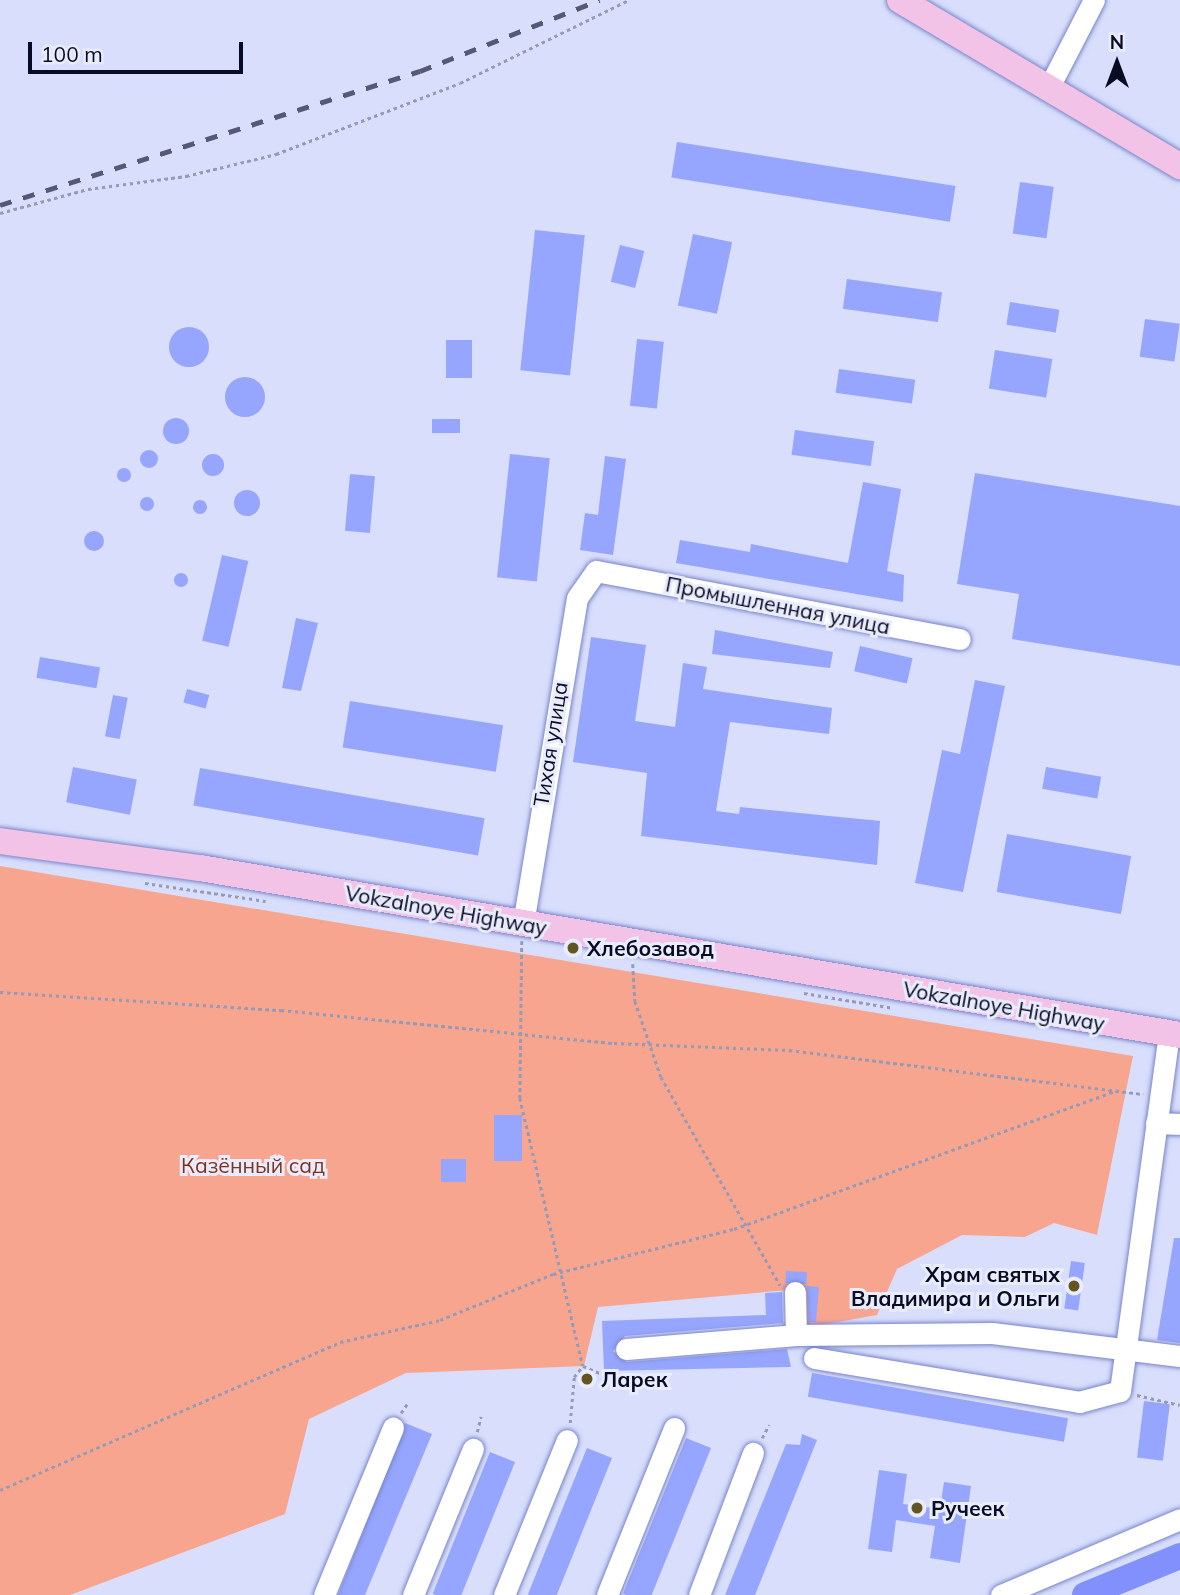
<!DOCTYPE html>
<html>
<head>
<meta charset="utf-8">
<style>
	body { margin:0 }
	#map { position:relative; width:1180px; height:1595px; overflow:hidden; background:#d8defc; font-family:Mulish,sans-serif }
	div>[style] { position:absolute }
	.green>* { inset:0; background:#f7a58f }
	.river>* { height:26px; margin:-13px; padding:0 13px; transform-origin:13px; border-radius:13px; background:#8290fd }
	.building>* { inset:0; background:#96a5fd; transform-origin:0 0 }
	.round { border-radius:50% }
	.path>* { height:2.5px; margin-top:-1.25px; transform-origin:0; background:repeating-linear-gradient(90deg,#959ab7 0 3.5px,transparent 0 7px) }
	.roads { filter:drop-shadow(0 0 2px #7985ca) drop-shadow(0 0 2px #7985ca) }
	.minor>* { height:21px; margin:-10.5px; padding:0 10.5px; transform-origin:10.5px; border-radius:10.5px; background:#fff }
	.major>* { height:26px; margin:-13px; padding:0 13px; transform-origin:13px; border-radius:13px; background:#f2c2e7 }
	.rail>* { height:4.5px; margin-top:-2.25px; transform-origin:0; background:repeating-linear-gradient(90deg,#565975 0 12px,transparent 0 24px) }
	.dots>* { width:19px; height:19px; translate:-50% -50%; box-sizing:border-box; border:4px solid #e9ecfc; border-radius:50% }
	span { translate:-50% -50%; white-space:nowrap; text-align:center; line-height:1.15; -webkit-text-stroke:6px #e9ecfc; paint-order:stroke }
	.street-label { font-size:21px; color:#090b25 }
	.poi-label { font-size:21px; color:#090b25; font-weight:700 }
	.left { translate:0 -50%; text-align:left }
	.right { translate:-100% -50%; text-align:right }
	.park-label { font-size:21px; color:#80311c }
	.north { position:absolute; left:1082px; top:28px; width:70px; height:70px; -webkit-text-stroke:5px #e9ecfc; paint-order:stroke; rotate:0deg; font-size:19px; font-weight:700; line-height:28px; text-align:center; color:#090b25 }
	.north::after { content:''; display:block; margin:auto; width:24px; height:32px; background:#090b25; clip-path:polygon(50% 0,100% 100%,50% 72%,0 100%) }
	.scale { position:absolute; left:28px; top:42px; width:215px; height:32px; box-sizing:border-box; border:4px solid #090b25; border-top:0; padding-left:9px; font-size:21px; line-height:24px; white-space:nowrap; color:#090b25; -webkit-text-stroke:5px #e9ecfc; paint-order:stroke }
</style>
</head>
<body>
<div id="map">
	<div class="green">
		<div style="clip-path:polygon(0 866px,1133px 1056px,1097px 1235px,1054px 1223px,1025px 1237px,962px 1235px,897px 1269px,877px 1315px,799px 1329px,788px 1290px,598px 1307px,584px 1366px,406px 1373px,309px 1419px,285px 1514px,70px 1595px,0 1595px)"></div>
	</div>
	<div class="river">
		<div style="left:1085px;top:1595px;width:103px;rotate:-22.3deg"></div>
	</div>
	<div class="building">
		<div style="left:677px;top:142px;width:282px;height:36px;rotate:9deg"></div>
		<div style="left:1020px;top:182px;width:34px;height:52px;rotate:8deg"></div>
		<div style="left:535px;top:230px;width:50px;height:141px;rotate:6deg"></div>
		<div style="left:693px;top:234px;width:40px;height:73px;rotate:12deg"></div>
		<div style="left:620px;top:245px;width:25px;height:38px;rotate:14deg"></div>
		<div style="left:847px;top:279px;width:96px;height:30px;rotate:8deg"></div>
		<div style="left:1010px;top:302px;width:50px;height:23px;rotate:9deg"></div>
		<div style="left:1145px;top:319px;width:35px;height:38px;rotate:8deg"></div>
		<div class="round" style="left:169px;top:327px;width:40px;height:40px"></div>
		<div style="left:637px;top:339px;width:27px;height:67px;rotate:6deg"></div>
		<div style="left:446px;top:340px;width:26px;height:38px"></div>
		<div style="left:995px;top:350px;width:58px;height:39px;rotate:9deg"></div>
		<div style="left:839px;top:369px;width:77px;height:24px;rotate:8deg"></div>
		<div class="round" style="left:225px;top:377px;width:40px;height:40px"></div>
		<div class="round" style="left:163px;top:418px;width:26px;height:26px"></div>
		<div style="left:432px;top:419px;width:28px;height:14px"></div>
		<div style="left:795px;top:430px;width:80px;height:25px;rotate:8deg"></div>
		<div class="round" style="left:140px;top:450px;width:18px;height:18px"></div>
		<div style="left:510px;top:454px;width:40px;height:124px;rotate:6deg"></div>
		<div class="round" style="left:202px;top:454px;width:22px;height:22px"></div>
		<div style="clip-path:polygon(605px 456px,626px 459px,613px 555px,580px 550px,585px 513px,598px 515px)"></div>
		<div class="round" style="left:117px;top:468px;width:14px;height:14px"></div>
		<div style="clip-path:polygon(975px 473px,1180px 506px,1180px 666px,1012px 639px,1019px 594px,957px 584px)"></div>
		<div style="left:350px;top:474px;width:25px;height:57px;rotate:5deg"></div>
		<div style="clip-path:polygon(863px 482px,901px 489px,887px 571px,904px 575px,903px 602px,676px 563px,680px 540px,750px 552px,751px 544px,848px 563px)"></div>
		<div class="round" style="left:234px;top:490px;width:26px;height:26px"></div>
		<div class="round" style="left:140px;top:497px;width:14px;height:14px"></div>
		<div class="round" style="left:193px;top:500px;width:14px;height:14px"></div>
		<div class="round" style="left:84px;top:531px;width:20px;height:20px"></div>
		<div style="left:222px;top:555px;width:27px;height:88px;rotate:13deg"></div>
		<div class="round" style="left:174px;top:573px;width:14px;height:14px"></div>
		<div style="clip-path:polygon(296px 618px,318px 623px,301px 691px,282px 688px)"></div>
		<div style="clip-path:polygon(715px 630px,833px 652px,830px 668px,712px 654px)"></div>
		<div style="clip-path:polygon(591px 637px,646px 645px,635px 721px,675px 727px,683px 663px,707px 667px,703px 689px,832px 708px,829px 734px,730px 722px,716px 811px,739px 814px,740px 807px,880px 821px,877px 865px,641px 836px,647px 773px,573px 762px)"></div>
		<div style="left:860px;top:646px;width:54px;height:26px;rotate:13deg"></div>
		<div style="left:40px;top:657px;width:61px;height:21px;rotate:10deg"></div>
		<div style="clip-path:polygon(975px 680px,1005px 686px,963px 892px,915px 883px,942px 750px,960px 754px)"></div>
		<div style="left:187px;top:689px;width:23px;height:14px;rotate:15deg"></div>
		<div style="left:113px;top:695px;width:15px;height:42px;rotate:11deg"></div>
		<div style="left:350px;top:701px;width:155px;height:47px;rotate:9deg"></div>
		<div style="left:73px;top:767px;width:65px;height:36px;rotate:11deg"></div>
		<div style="left:1046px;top:767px;width:56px;height:22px;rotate:10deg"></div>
		<div style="left:200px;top:768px;width:289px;height:38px;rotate:10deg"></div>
		<div style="left:1007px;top:834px;width:126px;height:59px;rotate:10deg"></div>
		<div style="left:494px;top:1115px;width:28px;height:46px"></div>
		<div style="left:441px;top:1159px;width:25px;height:23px"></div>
		<div style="clip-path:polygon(1174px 1238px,1180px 1238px,1180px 1343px,1157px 1340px)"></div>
		<div style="left:1071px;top:1261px;width:14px;height:48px;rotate:8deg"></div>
		<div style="left:786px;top:1271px;width:21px;height:12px;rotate:3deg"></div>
		<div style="clip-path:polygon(807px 1286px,819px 1287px,816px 1322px,809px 1322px)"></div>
		<div style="clip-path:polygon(782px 1292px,783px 1323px,625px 1336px,613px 1351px,627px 1362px,787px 1349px,791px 1367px,604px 1371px,602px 1321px,766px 1315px,765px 1293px)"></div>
		<div style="left:812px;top:1373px;width:260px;height:24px;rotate:10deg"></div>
		<div style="left:1144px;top:1401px;width:26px;height:57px;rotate:7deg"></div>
		<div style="clip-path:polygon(405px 1423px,432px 1434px,365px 1595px,338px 1595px)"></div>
		<div style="clip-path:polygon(802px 1434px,817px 1440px,755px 1595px,725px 1595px,786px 1444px,800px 1445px)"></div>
		<div style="left:686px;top:1438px;width:27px;height:168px;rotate:22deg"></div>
		<div style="left:587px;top:1448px;width:27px;height:158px;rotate:22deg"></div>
		<div style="left:490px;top:1452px;width:27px;height:153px;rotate:22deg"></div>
		<div style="clip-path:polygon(879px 1470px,907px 1474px,903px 1504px,940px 1509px,944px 1482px,971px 1486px,960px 1563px,930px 1558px,935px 1526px,896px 1520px,892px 1552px,868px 1549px)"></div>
	</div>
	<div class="path">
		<div style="left:0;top:213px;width:91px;rotate:-15.3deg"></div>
		<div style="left:88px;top:189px;width:99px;rotate:-7.6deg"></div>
		<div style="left:186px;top:176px;width:93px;rotate:-13.7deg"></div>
		<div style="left:276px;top:154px;width:197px;rotate:-21.1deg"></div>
		<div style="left:460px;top:83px;width:188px;rotate:-26.2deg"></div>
		<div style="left:145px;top:883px;width:122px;rotate:8.5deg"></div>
		<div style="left:522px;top:941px;width:157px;rotate:90.7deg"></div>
		<div style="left:520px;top:1098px;width:275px;rotate:76.8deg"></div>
		<div style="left:583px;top:1366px;width:56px;rotate:22.9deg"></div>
		<div style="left:633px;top:964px;width:37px;rotate:87deg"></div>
		<div style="left:635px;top:1001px;width:80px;rotate:71.1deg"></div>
		<div style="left:661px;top:1077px;width:240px;rotate:60.2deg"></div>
		<div style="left:0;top:992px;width:282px;rotate:3.7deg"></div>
		<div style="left:281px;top:1010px;width:335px;rotate:5.7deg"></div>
		<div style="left:614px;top:1043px;width:175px;rotate:2.3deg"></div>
		<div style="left:789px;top:1050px;width:357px;rotate:7.1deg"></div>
		<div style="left:804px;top:993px;width:91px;rotate:9.5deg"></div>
		<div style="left:1137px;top:1395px;width:44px;rotate:13.1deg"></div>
		<div style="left:401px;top:1413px;width:11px;rotate:-56deg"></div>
		<div style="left:570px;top:1423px;width:46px;rotate:-85deg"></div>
		<div style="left:574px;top:1377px;width:13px;rotate:-51deg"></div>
		<div style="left:477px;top:1432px;width:16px;rotate:-76deg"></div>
		<div style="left:762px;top:1438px;width:15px;rotate:-62deg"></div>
		<div style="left:0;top:1490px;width:371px;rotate:-23.5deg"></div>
		<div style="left:340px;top:1342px;width:102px;rotate:-12.4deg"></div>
		<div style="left:440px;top:1320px;width:122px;rotate:-22.2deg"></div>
		<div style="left:553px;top:1274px;width:187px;rotate:-14deg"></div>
		<div style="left:734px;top:1229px;width:408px;rotate:-19.9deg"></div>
	</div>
	<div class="roads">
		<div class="minor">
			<div style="left:1048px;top:89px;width:100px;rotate:-62.7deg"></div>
			<div style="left:523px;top:924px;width:330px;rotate:-80.6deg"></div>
			<div style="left:577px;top:598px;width:33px;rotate:-55deg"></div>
			<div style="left:596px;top:571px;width:370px;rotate:10.6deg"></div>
			<div style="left:1156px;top:1123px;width:24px;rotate:2deg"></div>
			<div style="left:795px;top:1292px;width:43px;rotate:88.7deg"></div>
			<div style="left:626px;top:1349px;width:171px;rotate:-4.7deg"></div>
			<div style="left:796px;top:1335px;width:196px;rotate:-0.6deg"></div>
			<div style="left:992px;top:1333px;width:189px;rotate:7deg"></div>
			<div style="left:814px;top:1358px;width:269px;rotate:9.4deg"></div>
			<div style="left:1079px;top:1402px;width:42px;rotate:-15deg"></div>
			<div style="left:1120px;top:1391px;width:360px;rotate:-82.2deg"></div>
			<div style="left:324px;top:1595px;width:181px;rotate:-67.6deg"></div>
			<div style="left:413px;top:1595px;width:158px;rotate:-67.7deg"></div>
			<div style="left:504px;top:1595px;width:167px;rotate:-67.9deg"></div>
			<div style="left:607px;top:1595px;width:180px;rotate:-68.1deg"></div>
			<div style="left:699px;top:1595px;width:152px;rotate:-69.2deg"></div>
			<div style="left:1001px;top:1595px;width:194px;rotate:-23deg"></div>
		</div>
		<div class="major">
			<div style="left:900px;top:0;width:326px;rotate:30.7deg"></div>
			<div style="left:0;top:841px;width:202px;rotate:7.7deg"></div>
			<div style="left:200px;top:868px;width:994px;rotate:9.67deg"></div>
		</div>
	</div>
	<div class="rail">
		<div style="left:0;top:205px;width:441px;rotate:-17.7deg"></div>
		<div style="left:420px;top:71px;width:193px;rotate:-21.6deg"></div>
	</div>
	<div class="dots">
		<div style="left:573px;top:948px;background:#625522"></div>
		<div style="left:1074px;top:1286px;background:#625522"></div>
		<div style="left:587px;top:1379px;background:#625522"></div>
		<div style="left:917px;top:1508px;background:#625522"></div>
	</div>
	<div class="street-label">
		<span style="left:778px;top:605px;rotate:11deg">Промышленная улица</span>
		<span style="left:550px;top:744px;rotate:-81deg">Тихая улица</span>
		<span style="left:446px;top:910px;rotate:10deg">Vokzalnoye Highway</span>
		<span style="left:1004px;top:1006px;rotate:10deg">Vokzalnoye Highway</span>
	</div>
	<div class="poi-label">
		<span class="left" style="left:587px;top:948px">Хлебозавод</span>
		<span class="right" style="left:1060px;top:1286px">Храм святых<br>Владимира и Ольги</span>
		<span class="left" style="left:601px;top:1379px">Ларек</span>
		<span class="left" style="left:931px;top:1508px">Ручеек</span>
	</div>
	<div class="park-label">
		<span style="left:253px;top:1165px">Казённый сад</span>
	</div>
	<div class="north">N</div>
	<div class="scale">100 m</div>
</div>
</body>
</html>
